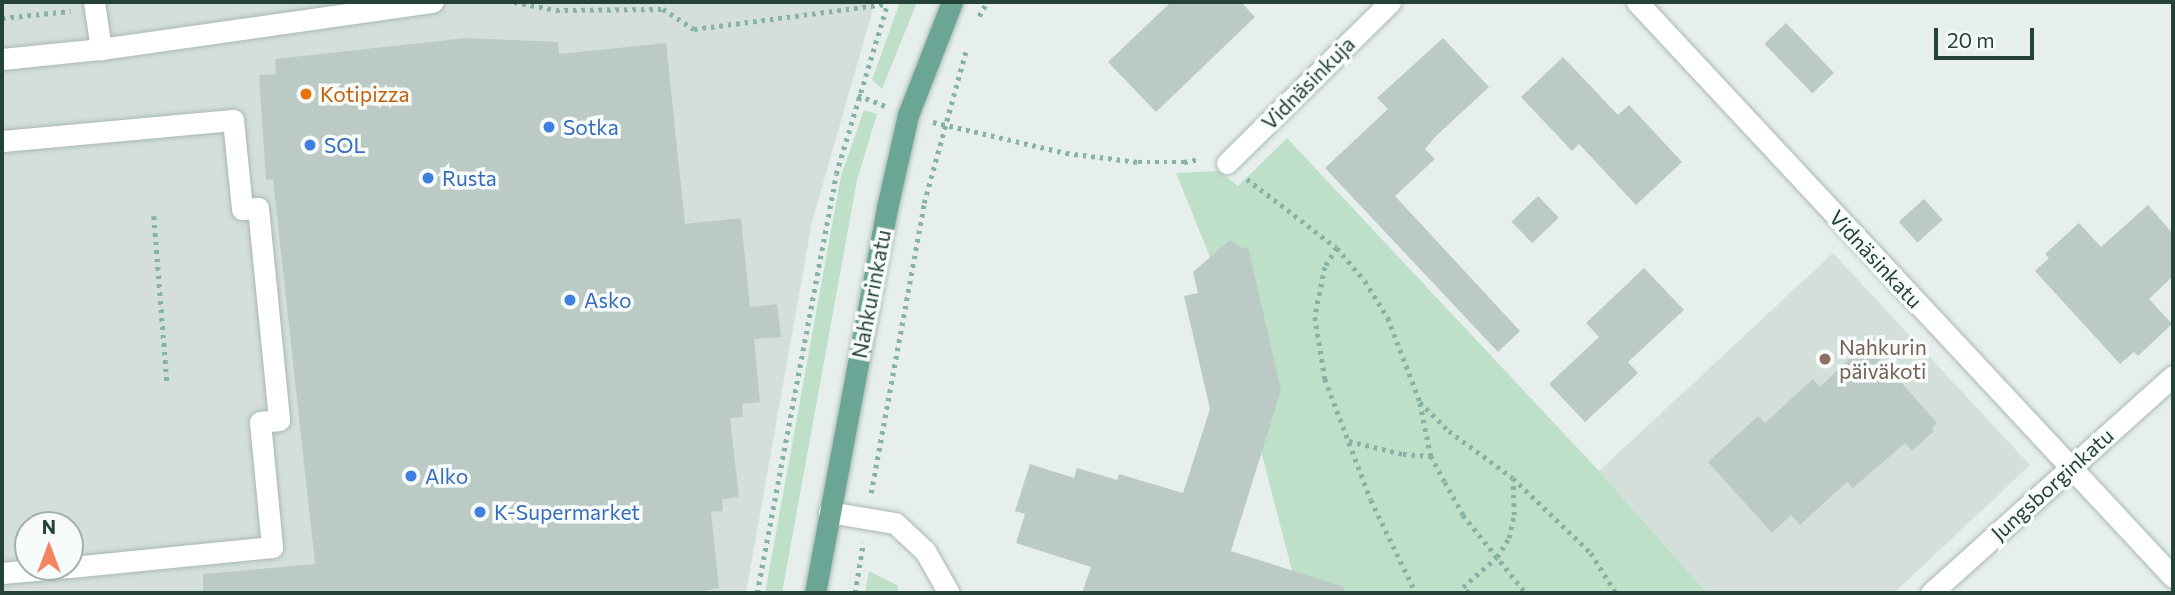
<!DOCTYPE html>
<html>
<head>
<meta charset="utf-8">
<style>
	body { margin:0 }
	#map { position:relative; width:2175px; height:595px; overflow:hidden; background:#e6efeb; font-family:Commissioner,sans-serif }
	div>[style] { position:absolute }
	.built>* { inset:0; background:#d4dfda }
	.green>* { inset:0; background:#bfe0c8 }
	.building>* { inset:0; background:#bbcac4; transform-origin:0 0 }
	.path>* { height:4.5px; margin-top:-2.25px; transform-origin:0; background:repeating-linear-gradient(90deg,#86b3a5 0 3.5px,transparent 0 8.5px) }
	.roads { filter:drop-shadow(0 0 2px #a8b8b2) drop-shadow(0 0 2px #a8b8b2) }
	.minor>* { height:21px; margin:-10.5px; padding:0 10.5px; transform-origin:10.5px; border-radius:10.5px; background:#fff }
	.major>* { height:21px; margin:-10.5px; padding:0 10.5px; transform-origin:10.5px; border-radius:10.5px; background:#6aa596 }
	.dots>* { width:19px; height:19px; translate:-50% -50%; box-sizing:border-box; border:4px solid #f7fbf9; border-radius:50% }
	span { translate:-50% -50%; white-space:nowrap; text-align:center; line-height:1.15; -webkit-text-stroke:7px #f7fbf9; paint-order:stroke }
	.street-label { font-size:21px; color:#24423a }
	.food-label { font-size:21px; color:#c56008 }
	.left { translate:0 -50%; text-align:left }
	.shop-label { font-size:21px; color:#366cbe }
	.education-label { font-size:21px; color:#785e54 }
	.frame { position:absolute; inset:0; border:4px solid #24423a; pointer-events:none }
	.north { position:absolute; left:14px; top:511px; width:70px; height:70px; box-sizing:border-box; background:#f7fbf9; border:2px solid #a3b1ad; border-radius:50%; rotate:0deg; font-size:19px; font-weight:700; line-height:28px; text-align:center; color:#24423a }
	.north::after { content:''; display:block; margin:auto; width:24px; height:32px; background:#f4845f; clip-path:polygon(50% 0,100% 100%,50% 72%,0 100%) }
	.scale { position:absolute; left:1934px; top:28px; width:100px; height:32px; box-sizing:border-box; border:4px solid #24423a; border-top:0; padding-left:9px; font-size:21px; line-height:24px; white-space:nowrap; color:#24423a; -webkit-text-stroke:5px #f7fbf9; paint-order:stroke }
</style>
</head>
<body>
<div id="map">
	<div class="built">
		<div style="clip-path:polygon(evenodd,2px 2px,875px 2px,812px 222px,746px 593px,2px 593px,2px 2px,28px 525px,70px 525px,70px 567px,28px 567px,28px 525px)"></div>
		<div style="clip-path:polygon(1833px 253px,2030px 465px,1894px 593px,1707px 593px,1599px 471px)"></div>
	</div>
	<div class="green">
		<div style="clip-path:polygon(900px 2px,917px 2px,882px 89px,872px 80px)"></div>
		<div style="clip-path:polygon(864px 110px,877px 114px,857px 180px,782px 593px,765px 593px,841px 176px)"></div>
		<div style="clip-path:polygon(1287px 138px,1599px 471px,1707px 593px,1302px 593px,1295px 582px,1212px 262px,1176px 173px,1219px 171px,1238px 186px)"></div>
		<div style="clip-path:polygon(869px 571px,897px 585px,899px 593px,865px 593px)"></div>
	</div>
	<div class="building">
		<div style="clip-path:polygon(1171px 2px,1241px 2px,1255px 17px,1156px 112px,1108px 62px)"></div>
		<div style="left:1786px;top:23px;width:69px;height:30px;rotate:46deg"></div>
		<div style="clip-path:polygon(466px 38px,558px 42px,559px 54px,666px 43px,685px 224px,741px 218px,750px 307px,777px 304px,781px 337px,754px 339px,760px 402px,742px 404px,743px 417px,730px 418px,739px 497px,722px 499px,723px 511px,711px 512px,719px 588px,693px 593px,203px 593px,203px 574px,315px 564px,273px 179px,266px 180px,259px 75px,276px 74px,275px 59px)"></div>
		<div style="clip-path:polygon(1443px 38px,1489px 87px,1436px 136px,1425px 149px,1435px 159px,1395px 196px,1520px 331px,1498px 352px,1325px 168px,1388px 109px,1377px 98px)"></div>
		<div style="clip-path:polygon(1563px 57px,1618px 115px,1629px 105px,1682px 162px,1636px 205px,1579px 144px,1572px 151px,1521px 97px)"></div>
		<div style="left:1538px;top:196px;width:30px;height:37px;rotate:46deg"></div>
		<div style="left:1924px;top:199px;width:28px;height:34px;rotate:48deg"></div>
		<div style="clip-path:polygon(2148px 205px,2173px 234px,2173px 276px,2149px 299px,2172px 324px,2138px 356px,2134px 352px,2120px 364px,2035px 271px,2049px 258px,2045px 254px,2079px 223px,2101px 247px)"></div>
		<div style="clip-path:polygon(1230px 240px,1241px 248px,1248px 247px,1281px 390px,1231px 551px,1344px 587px,1344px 593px,1082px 593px,1091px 567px,1016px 543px,1025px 514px,1015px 511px,1030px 464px,1074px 478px,1077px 468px,1117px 480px,1119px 474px,1183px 493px,1210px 409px,1184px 296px,1198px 293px,1193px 272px)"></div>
		<div style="clip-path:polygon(1644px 268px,1684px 310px,1628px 362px,1638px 373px,1585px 422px,1549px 384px,1599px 337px,1586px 323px)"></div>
		<div style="clip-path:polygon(1866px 343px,1937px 423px,1932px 428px,1934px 431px,1912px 451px,1905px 443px,1853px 488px,1847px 482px,1800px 525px,1791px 515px,1772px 533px,1708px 462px,1758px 416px,1765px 423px,1813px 379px,1820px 387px)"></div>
	</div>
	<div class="path">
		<div style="left:514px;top:2px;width:43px;rotate:10.8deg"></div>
		<div style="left:556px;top:10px;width:107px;rotate:-0.5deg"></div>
		<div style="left:663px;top:9px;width:37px;rotate:33deg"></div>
		<div style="left:694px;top:29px;width:195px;rotate:-7.4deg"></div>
		<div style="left:979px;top:16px;width:16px;rotate:-60deg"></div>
		<div style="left:2px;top:18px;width:69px;rotate:-5.8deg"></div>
		<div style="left:858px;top:95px;width:29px;rotate:22deg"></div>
		<div style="left:933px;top:122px;width:137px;rotate:13.1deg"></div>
		<div style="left:1066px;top:153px;width:73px;rotate:7.1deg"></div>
		<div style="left:1138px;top:162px;width:46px"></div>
		<div style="left:1184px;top:162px;width:16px;rotate:-11deg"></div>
		<div style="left:1247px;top:179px;width:113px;rotate:37.5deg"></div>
		<div style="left:1337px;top:248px;width:43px;rotate:49.7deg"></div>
		<div style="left:1365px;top:281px;width:44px;rotate:58.1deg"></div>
		<div style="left:1388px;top:318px;width:90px;rotate:69.1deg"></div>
		<div style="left:1420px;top:402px;width:41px;rotate:45deg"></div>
		<div style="left:1449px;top:431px;width:79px;rotate:36.3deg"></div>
		<div style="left:1513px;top:478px;width:108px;rotate:43.9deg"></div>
		<div style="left:1591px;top:553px;width:47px;rotate:58deg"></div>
		<div style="left:154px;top:216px;width:166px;rotate:85.5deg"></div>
		<div style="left:1337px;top:248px;width:22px;rotate:122deg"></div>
		<div style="left:1325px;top:267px;width:51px;rotate:101.3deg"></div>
		<div style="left:1315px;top:317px;width:63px;rotate:80.8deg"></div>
		<div style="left:1325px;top:379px;width:129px;rotate:69.2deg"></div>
		<div style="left:1371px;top:500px;width:103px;rotate:64.2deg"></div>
		<div style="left:1420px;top:403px;width:54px;rotate:78.3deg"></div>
		<div style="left:1431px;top:456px;width:30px;rotate:62deg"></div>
		<div style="left:1445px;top:482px;width:38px;rotate:61deg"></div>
		<div style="left:1463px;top:515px;width:100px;rotate:51.1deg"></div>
		<div style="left:1349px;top:441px;width:56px;rotate:13.5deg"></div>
		<div style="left:1403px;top:454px;width:28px;rotate:4deg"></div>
		<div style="left:871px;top:493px;width:295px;rotate:-79.6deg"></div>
		<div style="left:924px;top:203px;width:159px;rotate:-74.6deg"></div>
		<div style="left:757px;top:593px;width:426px;rotate:-79.3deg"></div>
		<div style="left:836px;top:174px;width:180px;rotate:-73.2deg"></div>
		<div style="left:855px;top:593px;width:51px;rotate:-80.9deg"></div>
		<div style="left:1468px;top:593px;width:8px;rotate:-130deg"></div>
		<div style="left:1463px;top:587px;width:45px;rotate:-41.4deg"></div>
		<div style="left:1497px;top:557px;width:22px;rotate:-58deg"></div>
		<div style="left:1509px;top:538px;width:24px;rotate:-78deg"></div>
		<div style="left:1514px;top:515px;width:36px;rotate:-92deg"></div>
	</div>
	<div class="roads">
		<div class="minor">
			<div style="left:94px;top:2px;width:48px;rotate:81.5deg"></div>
			<div style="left:1637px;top:2px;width:786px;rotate:47.01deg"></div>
			<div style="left:2px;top:59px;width:100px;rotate:-5.8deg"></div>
			<div style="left:101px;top:49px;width:335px;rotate:-8.1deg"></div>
			<div style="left:2px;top:141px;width:232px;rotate:-5.2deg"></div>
			<div style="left:233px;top:120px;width:89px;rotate:84.2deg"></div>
			<div style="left:242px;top:209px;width:16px;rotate:-4deg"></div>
			<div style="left:258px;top:208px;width:213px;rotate:84.3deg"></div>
			<div style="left:279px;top:420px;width:19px;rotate:174deg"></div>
			<div style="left:260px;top:422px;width:126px;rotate:84.5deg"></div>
			<div style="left:272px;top:547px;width:203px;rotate:174.3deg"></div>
			<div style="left:1227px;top:163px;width:229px;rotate:-44.6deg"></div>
			<div style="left:829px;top:512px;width:67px;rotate:9.5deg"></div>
			<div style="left:895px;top:523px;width:41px;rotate:43deg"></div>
			<div style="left:925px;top:551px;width:48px;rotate:60.3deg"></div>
			<div style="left:2px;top:573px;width:66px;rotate:-5.2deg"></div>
			<div style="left:1931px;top:593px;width:325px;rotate:-41.9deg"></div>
		</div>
		<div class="major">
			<div style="left:815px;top:593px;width:392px;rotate:-79.4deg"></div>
			<div style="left:887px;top:208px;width:95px;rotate:-77.3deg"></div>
			<div style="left:908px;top:115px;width:121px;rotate:-68.7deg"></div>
		</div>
	</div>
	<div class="dots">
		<div style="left:306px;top:94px;background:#e8710a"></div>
		<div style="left:549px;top:127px;background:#3f7fe0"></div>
		<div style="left:310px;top:145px;background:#3f7fe0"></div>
		<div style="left:428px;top:178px;background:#3f7fe0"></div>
		<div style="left:570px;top:300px;background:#3f7fe0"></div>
		<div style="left:1825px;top:359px;background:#8d6e63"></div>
		<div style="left:411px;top:476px;background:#3f7fe0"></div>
		<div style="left:480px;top:512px;background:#3f7fe0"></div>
	</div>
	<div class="street-label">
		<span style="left:1308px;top:83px;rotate:-45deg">Vidnäsinkuja</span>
		<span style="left:1876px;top:259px;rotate:47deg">Vidnäsinkatu</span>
		<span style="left:871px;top:294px;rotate:-79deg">Nahkurinkatu</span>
		<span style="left:2052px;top:484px;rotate:-42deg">Jungsborginkatu</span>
	</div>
	<div class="food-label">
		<span class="left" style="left:320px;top:94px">Kotipizza</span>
	</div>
	<div class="shop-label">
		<span class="left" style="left:563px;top:127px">Sotka</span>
		<span class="left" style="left:324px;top:145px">SOL</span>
		<span class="left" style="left:442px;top:178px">Rusta</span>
		<span class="left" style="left:584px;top:300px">Asko</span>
		<span class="left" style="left:425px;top:476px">Alko</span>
		<span class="left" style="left:494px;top:512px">K-Supermarket</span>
	</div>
	<div class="education-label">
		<span class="left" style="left:1839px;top:359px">Nahkurin<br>päiväkoti</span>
	</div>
	<div class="frame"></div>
	<div class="north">N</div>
	<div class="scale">20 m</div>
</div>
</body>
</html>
